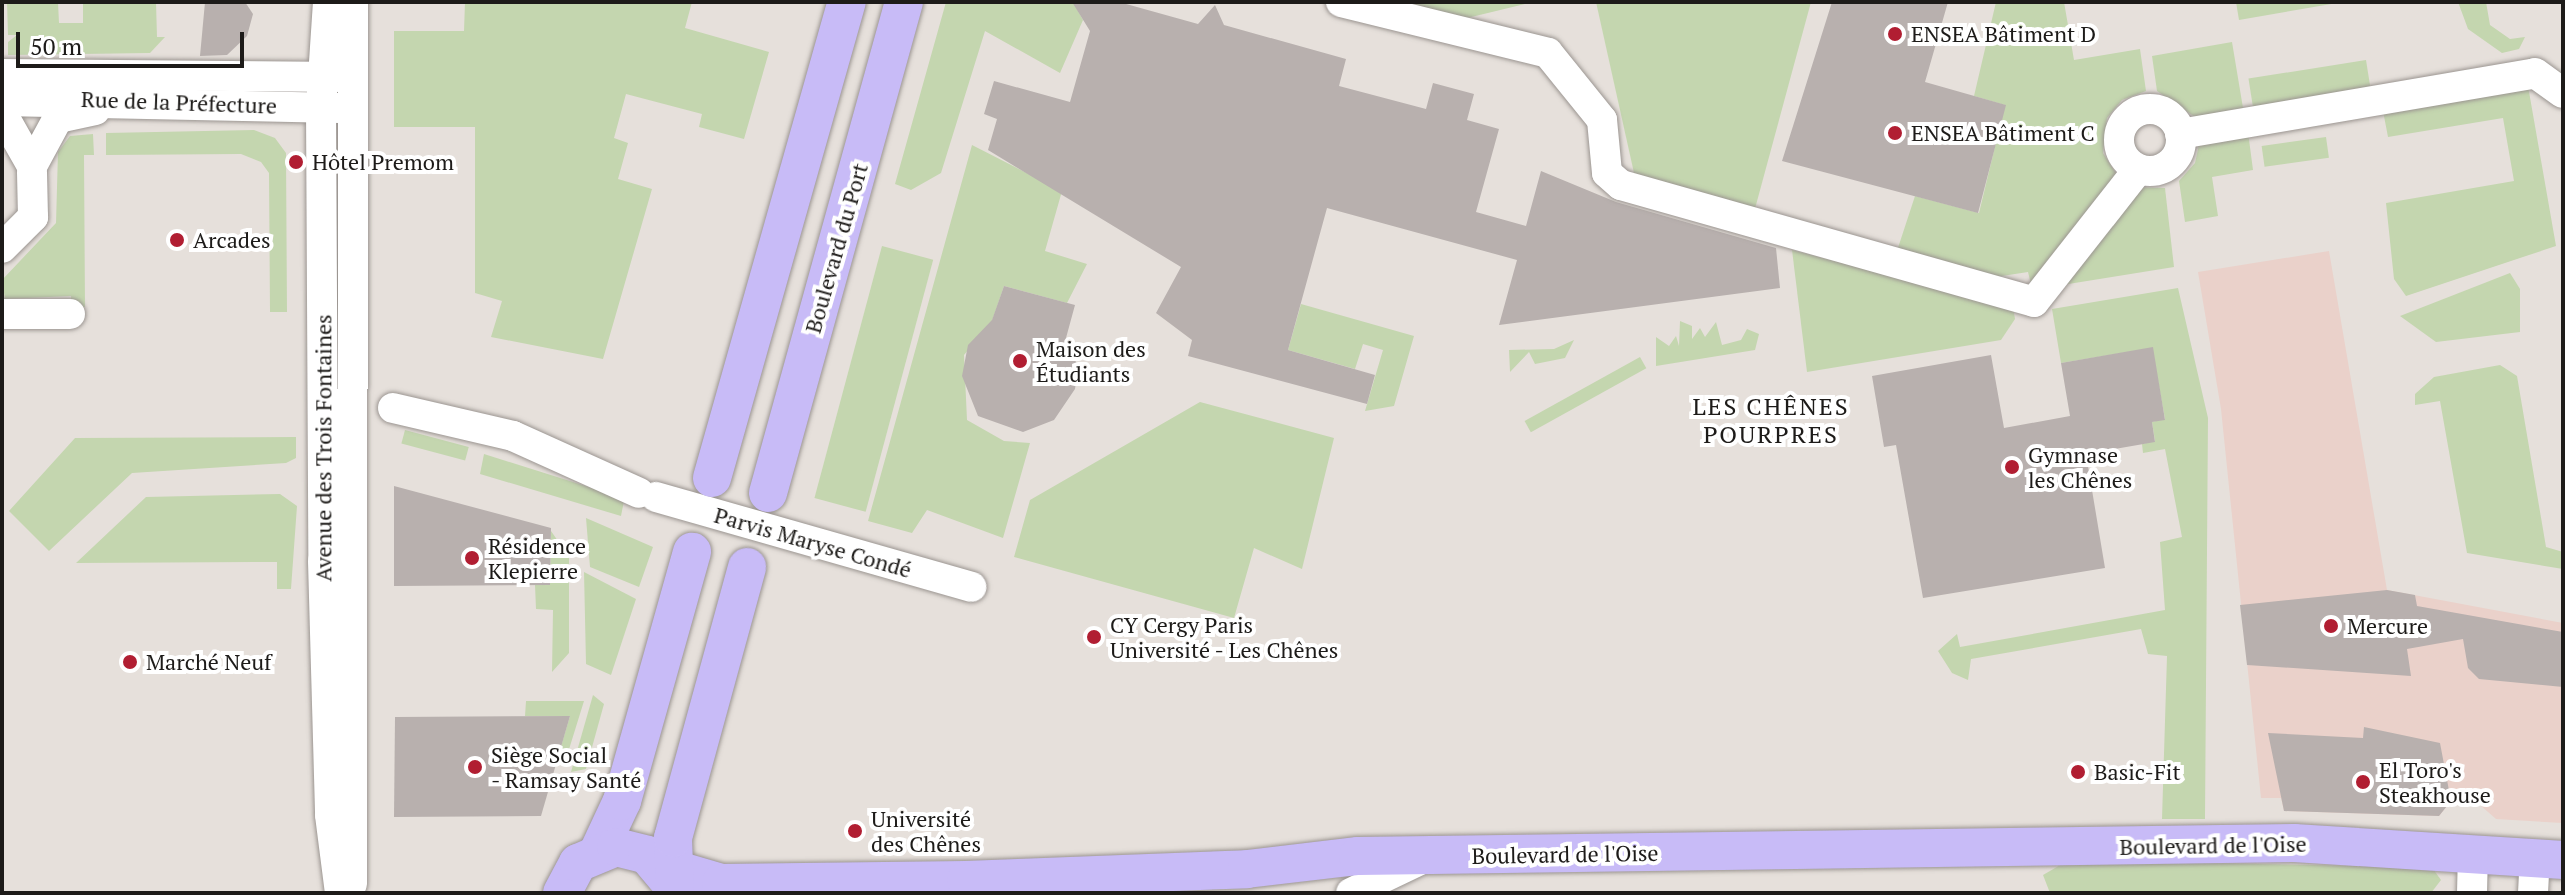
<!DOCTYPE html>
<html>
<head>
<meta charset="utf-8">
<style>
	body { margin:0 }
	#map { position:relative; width:2565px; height:895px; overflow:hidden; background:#e6e0db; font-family:"PT Serif",serif }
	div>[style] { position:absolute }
	.commercial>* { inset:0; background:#ead1ca }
	.green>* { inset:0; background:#c4d6af; transform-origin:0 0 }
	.building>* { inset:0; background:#b8b0ae }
	.roads { filter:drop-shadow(0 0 2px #9b9591) drop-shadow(0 0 2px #9b9591) }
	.minor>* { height:30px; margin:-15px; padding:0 15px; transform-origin:15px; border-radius:15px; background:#fff }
	.minor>.ring { margin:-15px; padding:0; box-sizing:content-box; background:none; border:30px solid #fff; border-radius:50% }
	.major>* { height:38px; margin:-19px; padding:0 19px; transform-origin:19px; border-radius:19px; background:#c8bbf7 }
	.dots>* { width:22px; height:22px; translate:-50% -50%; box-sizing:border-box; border:4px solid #fff; border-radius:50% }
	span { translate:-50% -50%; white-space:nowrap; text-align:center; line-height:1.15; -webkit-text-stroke:8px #fff; paint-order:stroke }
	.poi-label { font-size:22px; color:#1d1b19 }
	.left { translate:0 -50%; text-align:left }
	.street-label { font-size:22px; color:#1d1b19 }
	.neighbourhood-label { font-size:24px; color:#1d1b19; letter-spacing:2px }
	.frame { position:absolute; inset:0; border:4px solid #1d1b19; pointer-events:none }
	.scale { position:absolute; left:16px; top:32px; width:228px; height:36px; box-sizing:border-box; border:4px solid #1d1b19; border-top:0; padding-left:10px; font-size:24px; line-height:28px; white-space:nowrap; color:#1d1b19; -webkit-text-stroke:6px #fff; paint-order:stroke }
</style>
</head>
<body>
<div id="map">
	<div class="commercial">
		<div style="clip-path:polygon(2329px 251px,2387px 590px,2563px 623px,2563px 823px,2496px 819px,2480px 805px,2451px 801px,2439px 816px,2284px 811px,2281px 798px,2261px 798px,2221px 409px,2198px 272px)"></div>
	</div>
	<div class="green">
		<div style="clip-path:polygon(7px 2px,58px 2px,59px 23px,83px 23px,83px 2px,156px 2px,157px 37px,165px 37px,150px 53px,8px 55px,8px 42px,17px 35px,8px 35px)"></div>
		<div style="clip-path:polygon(465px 2px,692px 2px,685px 28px,769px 52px,744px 139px,699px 127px,702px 114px,626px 94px,614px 138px,628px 143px,618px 179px,652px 189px,603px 359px,491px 337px,502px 301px,475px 293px,475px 127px,394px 127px,394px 31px,464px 31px)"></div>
		<div style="clip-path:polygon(946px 2px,1073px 2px,1083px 20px,1060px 73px,985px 31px,941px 173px,911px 190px,895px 184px)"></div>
		<div style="clip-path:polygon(1407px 2px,1533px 2px,1463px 19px)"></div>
		<div style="clip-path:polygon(1596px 2px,1811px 2px,1753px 216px,1636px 182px)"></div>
		<div style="clip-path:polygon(1996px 2px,2064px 2px,2074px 60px,2140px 49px,2146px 91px,2122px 100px,2107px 118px,2103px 153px,2119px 178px,2032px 288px,2028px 272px,1976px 280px,1895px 257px,1915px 196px,1979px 213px,2005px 105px,1974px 96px)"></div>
		<div style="clip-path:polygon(2236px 2px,2343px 2px,2239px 20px)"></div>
		<div style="clip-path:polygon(2458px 2px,2486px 2px,2490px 25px,2510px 39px,2525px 37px,2519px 49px,2502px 53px,2468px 29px)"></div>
		<div style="clip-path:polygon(2232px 42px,2244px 114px,2195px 117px,2157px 91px,2152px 56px)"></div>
		<div style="left:2366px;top:60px;width:32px;height:119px;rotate:81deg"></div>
		<div style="clip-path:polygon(2528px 86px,2556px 246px,2406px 296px,2394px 279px,2386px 203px,2514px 181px,2503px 118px,2388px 137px,2383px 111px)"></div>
		<div style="clip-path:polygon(254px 130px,275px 138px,286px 153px,287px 312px,270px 312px,269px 173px,261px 162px,241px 154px,106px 155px,106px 133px)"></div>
		<div style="clip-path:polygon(2248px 132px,2253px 170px,2212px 177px,2218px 216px,2185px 222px,2179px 181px,2195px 163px,2200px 140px)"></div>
		<div style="clip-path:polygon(93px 134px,94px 155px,84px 155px,85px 307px,71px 307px,71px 296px,5px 299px,2px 280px,56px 223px,58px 152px,70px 136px)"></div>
		<div style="left:2326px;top:137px;width:21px;height:65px;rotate:82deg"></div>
		<div style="clip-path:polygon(972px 145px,1062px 191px,1045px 251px,1087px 264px,1067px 303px,1004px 286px,992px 321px,964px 355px,967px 420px,1004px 441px,1030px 443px,1003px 538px,927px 510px,912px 533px,868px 521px)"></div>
		<div style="clip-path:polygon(2134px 187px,2165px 188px,2174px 267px,2056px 286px)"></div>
		<div style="left:882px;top:246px;width:53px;height:261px;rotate:15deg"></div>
		<div style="clip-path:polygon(1792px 250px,2013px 307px,2015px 319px,2001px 340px,1807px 372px)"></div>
		<div style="clip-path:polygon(2510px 273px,2520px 289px,2520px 332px,2436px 342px,2400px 316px)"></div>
		<div style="clip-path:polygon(2178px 288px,2208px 418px,2205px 819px,2162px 819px,2167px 656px,2148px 654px,2141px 629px,1971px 659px,1968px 680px,1952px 673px,1938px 651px,1957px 634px,1960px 647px,2165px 610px,2160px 542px,2182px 537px,2165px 449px,2143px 453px,2142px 444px,2155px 441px,2152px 422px,2165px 419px,2152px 348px,2061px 363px,2052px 309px)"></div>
		<div style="clip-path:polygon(1301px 304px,1414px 336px,1394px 406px,1365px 411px,1383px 350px,1363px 344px,1355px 369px,1288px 350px)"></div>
		<div style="clip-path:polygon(1680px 321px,1692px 326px,1692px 339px,1700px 328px,1705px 337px,1716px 322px,1722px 345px,1741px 340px,1747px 329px,1759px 334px,1755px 350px,1656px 366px,1656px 337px,1669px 346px,1676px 336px,1679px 346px)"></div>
		<div style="clip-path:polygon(1574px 340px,1565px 358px,1535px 364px,1529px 352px,1510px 372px,1509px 350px,1554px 349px)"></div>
		<div style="left:1640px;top:357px;width:13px;height:132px;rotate:61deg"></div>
		<div style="clip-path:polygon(2500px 365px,2517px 376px,2546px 547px,2563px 552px,2563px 569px,2467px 553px,2440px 401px,2415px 405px,2415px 394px,2434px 377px)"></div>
		<div style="clip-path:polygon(1200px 402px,1334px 438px,1302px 569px,1254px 548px,1234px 618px,1014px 557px,1030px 500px)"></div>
		<div style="left:405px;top:430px;width:66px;height:14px;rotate:15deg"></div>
		<div style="clip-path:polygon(296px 437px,296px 458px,286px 463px,132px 473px,49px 551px,9px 511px,75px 438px)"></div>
		<div style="clip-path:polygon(484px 454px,611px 494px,624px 501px,621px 516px,480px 474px)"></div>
		<div style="clip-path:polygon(280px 494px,297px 506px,291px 589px,277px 589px,277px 562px,76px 563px,146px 497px)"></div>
		<div style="clip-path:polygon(586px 518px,653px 547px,639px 587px,590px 567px)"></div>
		<div style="clip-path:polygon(551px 531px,569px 557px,569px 653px,552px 672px,553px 610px,536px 609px,535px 585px,550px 585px)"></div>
		<div style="clip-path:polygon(584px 572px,636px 599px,611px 675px,586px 664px)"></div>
		<div style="clip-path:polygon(593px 695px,604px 704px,586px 769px,571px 772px)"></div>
		<div style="clip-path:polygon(526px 701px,584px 701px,566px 759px,557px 760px,570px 716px,525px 716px)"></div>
		<div style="clip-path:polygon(2202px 863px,2416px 867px,2433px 869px,2441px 880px,2431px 893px,2050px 893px,2043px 875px,2062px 864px)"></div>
	</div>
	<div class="building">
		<div style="clip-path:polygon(205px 2px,245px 2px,253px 14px,247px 36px,227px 55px,200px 56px)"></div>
		<div style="clip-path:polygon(1072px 2px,1119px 2px,1198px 24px,1215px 5px,1224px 25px,1346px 59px,1339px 86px,1426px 109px,1433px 83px,1474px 94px,1467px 120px,1499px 129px,1476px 212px,1526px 226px,1541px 171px,1616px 202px,1776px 248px,1780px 288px,1499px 325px,1517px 260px,1327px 208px,1288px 350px,1375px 375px,1367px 404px,1188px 356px,1192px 340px,1156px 313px,1181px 267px,988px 150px,997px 119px,984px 114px,994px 81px,1070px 102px,1090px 31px)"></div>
		<div style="clip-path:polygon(1832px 2px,1948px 2px,1925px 82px,2006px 105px,1978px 213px,1782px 161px)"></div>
		<div style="clip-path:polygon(1004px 286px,1075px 305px,1066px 338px,1078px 367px,1075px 389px,1054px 420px,1023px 432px,978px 416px,962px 376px,968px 345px,992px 320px)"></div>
		<div style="clip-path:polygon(2153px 347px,2165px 420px,2152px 422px,2155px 442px,2086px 454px,2105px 568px,1923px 598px,1896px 445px,1884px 447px,1872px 376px,1991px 355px,2004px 428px,2070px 416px,2061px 363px)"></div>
		<div style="clip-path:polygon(394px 486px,551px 528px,550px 585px,394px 586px)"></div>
		<div style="clip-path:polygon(2387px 590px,2415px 595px,2417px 606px,2563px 632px,2563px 687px,2479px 679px,2468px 668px,2463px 639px,2407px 649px,2411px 676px,2247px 665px,2240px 605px)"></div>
		<div style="clip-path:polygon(570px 716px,541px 816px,394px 817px,395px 717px)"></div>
		<div style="clip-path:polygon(2364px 727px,2440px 743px,2451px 801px,2439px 816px,2284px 811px,2268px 733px,2363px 738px)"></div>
	</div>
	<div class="roads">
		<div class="minor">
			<div style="left:328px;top:2px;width:105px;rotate:93.8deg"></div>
			<div style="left:321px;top:107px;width:454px;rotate:89.7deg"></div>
			<div style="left:323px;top:561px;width:254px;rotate:88.4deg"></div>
			<div style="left:330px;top:815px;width:79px;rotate:82.7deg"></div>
			<div style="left:1341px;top:2px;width:213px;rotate:13.8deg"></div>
			<div style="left:1548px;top:53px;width:86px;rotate:51.1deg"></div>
			<div style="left:1602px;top:120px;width:53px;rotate:84.6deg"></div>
			<div style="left:1607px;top:173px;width:18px;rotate:41deg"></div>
			<div style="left:1621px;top:185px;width:429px;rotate:15.8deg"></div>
			<div style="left:2034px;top:302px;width:168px;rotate:-51.8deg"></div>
			<div style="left:2px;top:74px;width:342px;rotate:0.5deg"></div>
			<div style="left:2px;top:101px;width:338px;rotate:1.2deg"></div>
			<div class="ring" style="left:2119px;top:109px;width:32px;height:32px"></div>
			<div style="left:2px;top:113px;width:61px;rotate:60.5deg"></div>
			<div style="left:2180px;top:134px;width:360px;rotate:-9.7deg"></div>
			<div style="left:2535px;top:73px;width:34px;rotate:36deg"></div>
			<div style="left:32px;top:166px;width:55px;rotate:-61.6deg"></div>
			<div style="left:58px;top:118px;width:38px;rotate:-12deg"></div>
			<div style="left:2px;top:248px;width:44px;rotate:-45deg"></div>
			<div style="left:33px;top:217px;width:45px;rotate:-91.3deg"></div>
			<div style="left:2px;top:314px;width:68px"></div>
			<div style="left:393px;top:408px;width:123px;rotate:13.1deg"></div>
			<div style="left:513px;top:436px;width:138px;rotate:24.3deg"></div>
			<div style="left:656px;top:497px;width:328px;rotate:15.9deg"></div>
			<div style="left:352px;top:884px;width:882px;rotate:-89.94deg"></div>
			<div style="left:1351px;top:893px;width:79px;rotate:-25.6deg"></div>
			<div style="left:2472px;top:893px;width:40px;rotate:-88.6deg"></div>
			<div style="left:2533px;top:893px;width:35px;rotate:-87deg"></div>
		</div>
		<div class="major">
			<div style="left:712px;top:478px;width:495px;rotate:-74.2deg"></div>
			<div style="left:768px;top:493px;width:509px;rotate:-74.52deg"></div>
			<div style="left:599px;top:850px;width:54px;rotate:-64.9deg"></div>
			<div style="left:622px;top:801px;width:259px;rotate:-74.3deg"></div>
			<div style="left:660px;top:865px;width:64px;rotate:16.4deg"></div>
			<div style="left:721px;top:883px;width:245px;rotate:-0.7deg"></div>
			<div style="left:966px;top:880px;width:281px;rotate:-2.2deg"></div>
			<div style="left:1247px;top:869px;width:112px;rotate:-6.7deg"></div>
			<div style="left:1358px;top:856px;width:936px;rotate:-0.8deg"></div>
			<div style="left:2294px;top:843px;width:270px;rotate:3.6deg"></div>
			<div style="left:562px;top:893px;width:34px;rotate:-62deg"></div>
			<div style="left:578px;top:863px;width:41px;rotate:-22.8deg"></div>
			<div style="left:616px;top:847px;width:32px;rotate:14deg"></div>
			<div style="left:647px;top:855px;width:39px;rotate:50deg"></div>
			<div style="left:675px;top:893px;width:55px;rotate:-92.1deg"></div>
			<div style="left:673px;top:838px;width:281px;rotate:-74.7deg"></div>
		</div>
	</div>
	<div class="dots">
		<div style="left:1895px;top:34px;background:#b11e32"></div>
		<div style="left:1895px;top:133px;background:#b11e32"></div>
		<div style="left:296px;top:162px;background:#b11e32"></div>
		<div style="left:177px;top:240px;background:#b11e32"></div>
		<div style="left:1020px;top:361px;background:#b11e32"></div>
		<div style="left:2012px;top:467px;background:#b11e32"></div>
		<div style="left:472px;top:558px;background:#b11e32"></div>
		<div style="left:2331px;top:626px;background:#b11e32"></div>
		<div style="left:1094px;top:637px;background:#b11e32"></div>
		<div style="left:130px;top:662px;background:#b11e32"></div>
		<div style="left:475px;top:767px;background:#b11e32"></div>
		<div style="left:2078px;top:772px;background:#b11e32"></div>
		<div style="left:2363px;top:782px;background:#b11e32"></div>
		<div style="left:855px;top:831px;background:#b11e32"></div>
	</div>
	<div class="poi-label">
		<span class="left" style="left:1911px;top:34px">ENSEA Bâtiment D</span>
		<span class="left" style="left:1911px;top:133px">ENSEA Bâtiment C</span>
		<span class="left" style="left:312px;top:162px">Hôtel Premom</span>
		<span class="left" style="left:193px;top:240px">Arcades</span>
		<span class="left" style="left:1036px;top:361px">Maison des<br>Étudiants</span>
		<span class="left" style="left:2028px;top:467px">Gymnase<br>les Chênes</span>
		<span class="left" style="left:488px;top:558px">Résidence<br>Klepierre</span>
		<span class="left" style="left:1110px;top:637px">CY Cergy Paris<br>Université - Les Chênes</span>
		<span class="left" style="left:2347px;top:626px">Mercure</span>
		<span class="left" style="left:146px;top:662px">Marché Neuf</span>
		<span class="left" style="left:491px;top:767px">Siège Social<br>- Ramsay Santé</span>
		<span class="left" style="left:2379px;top:782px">El Toro's<br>Steakhouse</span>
		<span class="left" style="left:2094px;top:772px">Basic-Fit</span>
		<span class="left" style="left:871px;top:831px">Université<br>des Chênes</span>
	</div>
	<div class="street-label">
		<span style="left:179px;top:102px;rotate:2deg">Rue de la Préfecture</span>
		<span style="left:836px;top:248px;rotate:-74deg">Boulevard du Port</span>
		<span style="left:323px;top:448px;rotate:-90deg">Avenue des Trois Fontaines</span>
		<span style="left:813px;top:542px;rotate:16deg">Parvis Maryse Condé</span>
		<span style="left:2213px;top:845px;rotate:-1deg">Boulevard de l'Oise</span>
		<span style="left:1565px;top:854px;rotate:-1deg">Boulevard de l'Oise</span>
	</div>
	<div class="neighbourhood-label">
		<span style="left:1771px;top:421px">LES CHÊNES<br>POURPRES</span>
	</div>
	<div class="frame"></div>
	<div class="scale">50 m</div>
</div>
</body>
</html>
